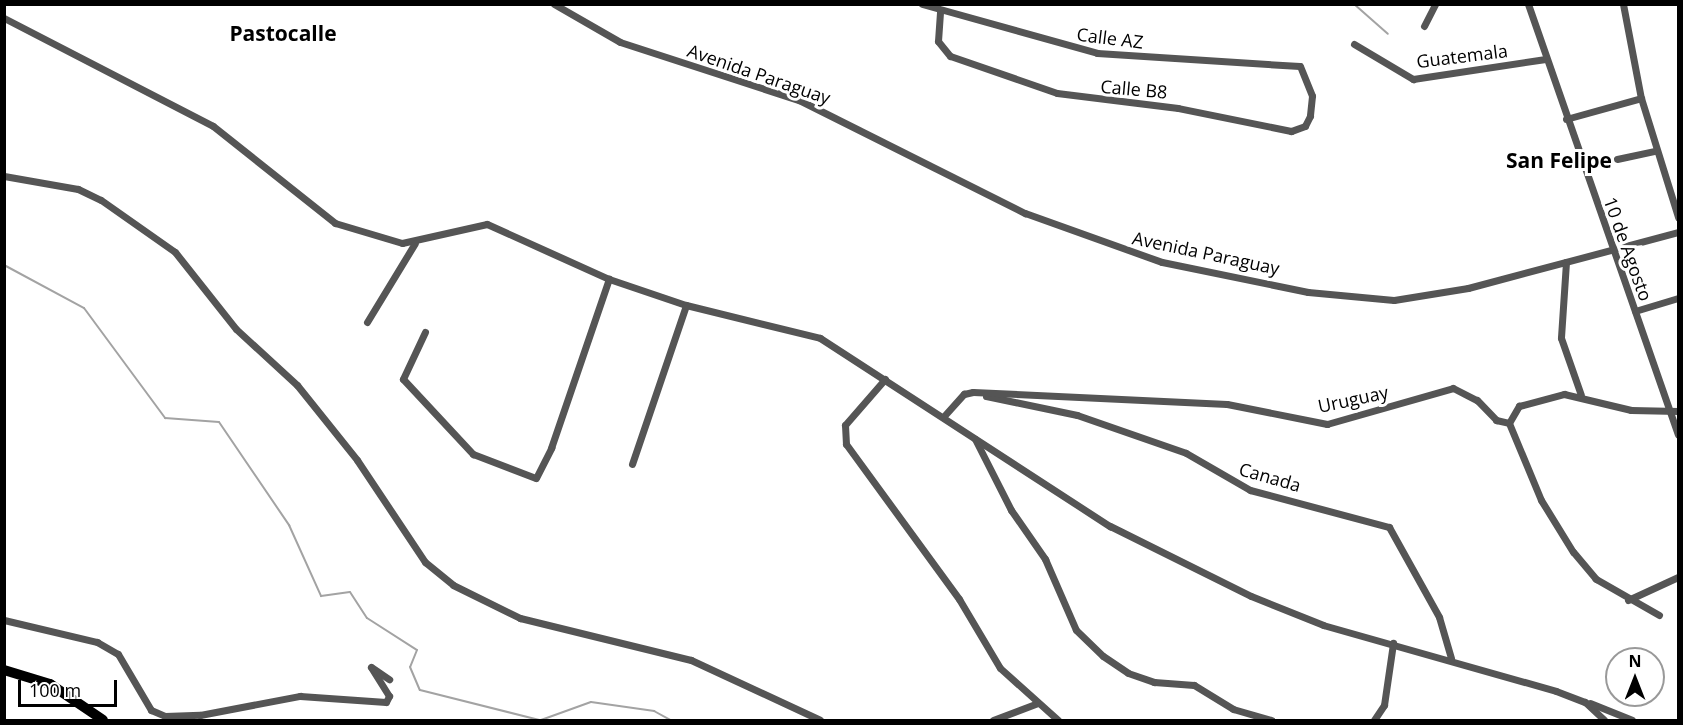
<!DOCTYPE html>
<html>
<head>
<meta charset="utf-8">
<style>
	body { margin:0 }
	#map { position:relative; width:1683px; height:725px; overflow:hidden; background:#fff; font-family:"Open Sans",sans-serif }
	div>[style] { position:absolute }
	.stream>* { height:2px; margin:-1px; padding:0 1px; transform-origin:1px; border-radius:1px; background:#a3a3a3 }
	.minor>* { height:7px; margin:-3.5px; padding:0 3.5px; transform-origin:3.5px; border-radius:3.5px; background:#555 }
	.primary>* { height:10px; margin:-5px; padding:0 5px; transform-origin:5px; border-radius:5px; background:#000 }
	span { translate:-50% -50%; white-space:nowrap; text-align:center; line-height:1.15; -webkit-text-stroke:6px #fff; paint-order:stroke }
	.street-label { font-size:18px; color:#000 }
	.quarter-label { font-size:21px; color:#000; font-weight:700 }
	.frame { position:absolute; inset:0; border:6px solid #000; pointer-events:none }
	.north { position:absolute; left:1605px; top:647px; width:60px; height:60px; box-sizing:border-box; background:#fff; border:2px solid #999; border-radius:50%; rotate:0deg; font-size:16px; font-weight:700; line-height:24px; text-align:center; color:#000 }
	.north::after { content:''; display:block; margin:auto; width:21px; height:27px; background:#000; clip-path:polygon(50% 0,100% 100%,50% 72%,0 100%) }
	.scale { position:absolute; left:18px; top:680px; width:99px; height:27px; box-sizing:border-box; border:3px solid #000; border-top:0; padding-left:8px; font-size:18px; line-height:21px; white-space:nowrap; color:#000; -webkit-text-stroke:4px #fff; paint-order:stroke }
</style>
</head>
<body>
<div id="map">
	<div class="stream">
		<div style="left:1354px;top:4px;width:45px;rotate:41.4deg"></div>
		<div style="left:4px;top:265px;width:91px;rotate:28.3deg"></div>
		<div style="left:84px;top:308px;width:137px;rotate:53.6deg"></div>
		<div style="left:165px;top:418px;width:54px;rotate:4.2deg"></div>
		<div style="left:219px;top:422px;width:125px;rotate:55.8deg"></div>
		<div style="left:289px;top:525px;width:78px;rotate:65.7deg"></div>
		<div style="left:321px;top:596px;width:29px;rotate:-8deg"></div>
		<div style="left:350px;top:592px;width:31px;rotate:57deg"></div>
		<div style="left:367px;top:618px;width:59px;rotate:32.6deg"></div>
		<div style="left:417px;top:650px;width:18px;rotate:112deg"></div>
		<div style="left:410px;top:667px;width:25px;rotate:67deg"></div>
		<div style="left:420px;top:690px;width:123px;rotate:14.1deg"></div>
		<div style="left:541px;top:720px;width:53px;rotate:-19.8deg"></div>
		<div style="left:591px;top:702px;width:64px;rotate:8.1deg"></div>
		<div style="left:654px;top:711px;width:18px;rotate:29deg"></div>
	</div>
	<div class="minor">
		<div style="left:554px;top:4px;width:76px;rotate:29.9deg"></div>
		<div style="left:620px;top:42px;width:188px;rotate:18deg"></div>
		<div style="left:799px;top:100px;width:253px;rotate:26.6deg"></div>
		<div style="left:1025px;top:213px;width:145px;rotate:19.7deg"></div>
		<div style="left:1162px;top:262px;width:149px;rotate:11.6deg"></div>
		<div style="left:1308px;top:292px;width:86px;rotate:5.3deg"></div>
		<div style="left:1394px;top:300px;width:75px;rotate:-9.2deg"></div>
		<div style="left:1468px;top:288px;width:217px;rotate:-14.9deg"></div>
		<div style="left:922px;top:4px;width:182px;rotate:15.6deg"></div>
		<div style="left:1097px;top:53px;width:203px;rotate:3.7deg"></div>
		<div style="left:1300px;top:66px;width:32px;rotate:68deg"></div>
		<div style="left:1312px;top:96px;width:20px;rotate:96deg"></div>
		<div style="left:1310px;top:116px;width:11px;rotate:117deg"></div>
		<div style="left:1305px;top:126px;width:15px;rotate:160deg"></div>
		<div style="left:1291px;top:131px;width:115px;rotate:-168.5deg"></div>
		<div style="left:1178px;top:108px;width:122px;rotate:-172.9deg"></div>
		<div style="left:1057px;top:93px;width:113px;rotate:-160.9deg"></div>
		<div style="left:950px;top:56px;width:19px;rotate:-129deg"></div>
		<div style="left:938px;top:41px;width:31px;rotate:-86deg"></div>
		<div style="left:1528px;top:4px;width:456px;rotate:70.8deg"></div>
		<div style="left:1623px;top:4px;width:96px;rotate:79.2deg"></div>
		<div style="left:1641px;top:98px;width:125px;rotate:72.7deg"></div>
		<div style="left:4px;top:18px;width:235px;rotate:27.3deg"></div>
		<div style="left:213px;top:126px;width:156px;rotate:38.5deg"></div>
		<div style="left:335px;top:223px;width:70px;rotate:16.6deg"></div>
		<div style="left:402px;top:243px;width:87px;rotate:-12.6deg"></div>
		<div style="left:487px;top:224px;width:134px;rotate:24.3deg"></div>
		<div style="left:609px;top:279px;width:81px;rotate:18.7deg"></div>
		<div style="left:686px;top:305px;width:138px;rotate:13.8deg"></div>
		<div style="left:820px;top:338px;width:346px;rotate:33deg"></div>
		<div style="left:1110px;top:526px;width:157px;rotate:26.4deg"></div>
		<div style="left:1251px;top:596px;width:78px;rotate:21.9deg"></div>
		<div style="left:1323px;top:625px;width:242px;rotate:15.8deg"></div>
		<div style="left:1556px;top:691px;width:31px;rotate:21deg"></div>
		<div style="left:1585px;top:702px;width:26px;rotate:43deg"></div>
		<div style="left:1424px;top:26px;width:25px;rotate:-63deg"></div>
		<div style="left:1354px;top:44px;width:69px;rotate:30.7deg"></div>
		<div style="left:1413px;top:79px;width:134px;rotate:-8.6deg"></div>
		<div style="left:1566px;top:119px;width:78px;rotate:-15.6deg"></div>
		<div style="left:1617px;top:159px;width:40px;rotate:-12deg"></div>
		<div style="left:4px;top:176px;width:75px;rotate:10deg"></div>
		<div style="left:78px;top:189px;width:25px;rotate:26deg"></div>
		<div style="left:101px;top:200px;width:90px;rotate:35.1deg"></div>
		<div style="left:175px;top:252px;width:98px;rotate:51.6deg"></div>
		<div style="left:236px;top:329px;width:83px;rotate:42.6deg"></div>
		<div style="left:297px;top:385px;width:96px;rotate:51.3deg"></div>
		<div style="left:357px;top:460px;width:123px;rotate:56.3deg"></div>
		<div style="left:425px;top:562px;width:36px;rotate:39deg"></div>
		<div style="left:453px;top:585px;width:75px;rotate:26.2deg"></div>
		<div style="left:520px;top:618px;width:176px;rotate:13.8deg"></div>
		<div style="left:691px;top:660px;width:142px;rotate:24.9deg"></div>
		<div style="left:1566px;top:262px;width:76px;rotate:93.8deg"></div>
		<div style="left:1561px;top:338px;width:60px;rotate:70.7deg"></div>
		<div style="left:1635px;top:311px;width:45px;rotate:-16.8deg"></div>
		<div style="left:367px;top:322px;width:92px;rotate:-58.7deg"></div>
		<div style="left:425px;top:332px;width:52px;rotate:115.1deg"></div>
		<div style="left:403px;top:379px;width:103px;rotate:47deg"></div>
		<div style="left:473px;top:454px;width:67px;rotate:20.9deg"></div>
		<div style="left:536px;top:478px;width:34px;rotate:-63deg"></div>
		<div style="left:551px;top:448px;width:179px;rotate:-71.1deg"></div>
		<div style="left:885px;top:379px;width:61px;rotate:131deg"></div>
		<div style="left:845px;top:425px;width:19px;rotate:87deg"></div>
		<div style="left:846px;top:444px;width:192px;rotate:53.9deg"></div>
		<div style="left:959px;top:599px;width:80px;rotate:59.3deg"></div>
		<div style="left:1000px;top:668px;width:78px;rotate:41.9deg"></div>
		<div style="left:986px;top:396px;width:93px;rotate:11.8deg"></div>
		<div style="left:1077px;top:415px;width:115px;rotate:19.2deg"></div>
		<div style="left:1186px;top:453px;width:74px;rotate:30deg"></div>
		<div style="left:1250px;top:490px;width:144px;rotate:14.9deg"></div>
		<div style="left:1389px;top:527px;width:103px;rotate:60.9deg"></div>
		<div style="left:1439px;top:617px;width:43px;rotate:73.7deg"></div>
		<div style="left:944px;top:416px;width:30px;rotate:-48deg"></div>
		<div style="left:964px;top:394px;width:9px;rotate:-13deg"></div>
		<div style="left:973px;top:392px;width:254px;rotate:2.7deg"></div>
		<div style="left:1227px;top:404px;width:102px;rotate:11.3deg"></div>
		<div style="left:1327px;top:424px;width:131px;rotate:-15.9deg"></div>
		<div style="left:1453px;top:388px;width:27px;rotate:27deg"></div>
		<div style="left:1477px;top:400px;width:28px;rotate:46deg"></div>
		<div style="left:1496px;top:420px;width:13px;rotate:13deg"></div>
		<div style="left:975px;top:439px;width:80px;rotate:63.1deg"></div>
		<div style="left:1011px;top:510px;width:60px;rotate:55.2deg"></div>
		<div style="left:1045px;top:559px;width:77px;rotate:66.4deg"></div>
		<div style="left:1076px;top:630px;width:37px;rotate:44deg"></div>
		<div style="left:1103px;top:656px;width:30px;rotate:34deg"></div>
		<div style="left:1128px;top:673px;width:28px;rotate:19deg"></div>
		<div style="left:1154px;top:682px;width:40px;rotate:4.3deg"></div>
		<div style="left:1194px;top:685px;width:46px;rotate:31.6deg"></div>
		<div style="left:1233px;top:709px;width:40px;rotate:16deg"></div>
		<div style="left:632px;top:464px;width:168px;rotate:-71.2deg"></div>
		<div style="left:1628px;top:600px;width:55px;rotate:-24.7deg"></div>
		<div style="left:1659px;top:615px;width:73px;rotate:-150.3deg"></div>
		<div style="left:1596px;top:579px;width:35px;rotate:-130deg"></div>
		<div style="left:1573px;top:552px;width:61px;rotate:-121.6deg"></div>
		<div style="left:1541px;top:500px;width:83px;rotate:-112.6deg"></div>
		<div style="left:1509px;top:423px;width:20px;rotate:-60deg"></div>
		<div style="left:1519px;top:406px;width:47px;rotate:-14.9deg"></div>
		<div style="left:1564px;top:394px;width:69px;rotate:13.4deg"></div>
		<div style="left:1631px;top:410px;width:47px;rotate:1.2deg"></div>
		<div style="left:4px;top:620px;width:96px;rotate:13.3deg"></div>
		<div style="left:97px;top:642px;width:24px;rotate:30deg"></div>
		<div style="left:118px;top:654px;width:65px;rotate:59.5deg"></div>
		<div style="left:151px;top:710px;width:15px;rotate:23deg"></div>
		<div style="left:165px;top:716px;width:35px;rotate:-2deg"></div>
		<div style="left:200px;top:715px;width:102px;rotate:-10.8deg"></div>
		<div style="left:300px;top:696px;width:86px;rotate:4deg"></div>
		<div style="left:386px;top:702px;width:7px;rotate:-63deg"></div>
		<div style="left:389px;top:696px;width:34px;rotate:-122deg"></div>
		<div style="left:371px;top:667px;width:22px;rotate:34deg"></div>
		<div style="left:1590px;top:703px;width:45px;rotate:22deg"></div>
		<div style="left:993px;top:720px;width:48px;rotate:-20.7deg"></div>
		<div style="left:1374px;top:720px;width:18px;rotate:-56deg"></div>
		<div style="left:1384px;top:705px;width:63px;rotate:-81.7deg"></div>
	</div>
	<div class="primary">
		<div style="left:4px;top:670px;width:48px;rotate:16.9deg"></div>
		<div style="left:50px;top:684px;width:64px;rotate:34.2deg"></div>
	</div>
	<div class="street-label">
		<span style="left:1110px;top:38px;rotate:7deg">Calle AZ</span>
		<span style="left:1462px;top:56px;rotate:-7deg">Guatemala</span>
		<span style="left:759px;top:74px;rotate:19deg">Avenida Paraguay</span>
		<span style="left:1134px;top:89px;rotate:5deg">Calle B8</span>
		<span style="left:1628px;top:249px;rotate:70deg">10 de Agosto</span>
		<span style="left:1206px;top:253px;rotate:12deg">Avenida Paraguay</span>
		<span style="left:1353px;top:399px;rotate:-12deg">Uruguay</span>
		<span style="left:1270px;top:477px;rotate:16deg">Canada</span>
	</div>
	<div class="quarter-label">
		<span style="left:283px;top:33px">Pastocalle</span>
		<span style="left:1559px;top:160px">San Felipe</span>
	</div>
	<div class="frame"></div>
	<div class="north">N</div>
	<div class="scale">100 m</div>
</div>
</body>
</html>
